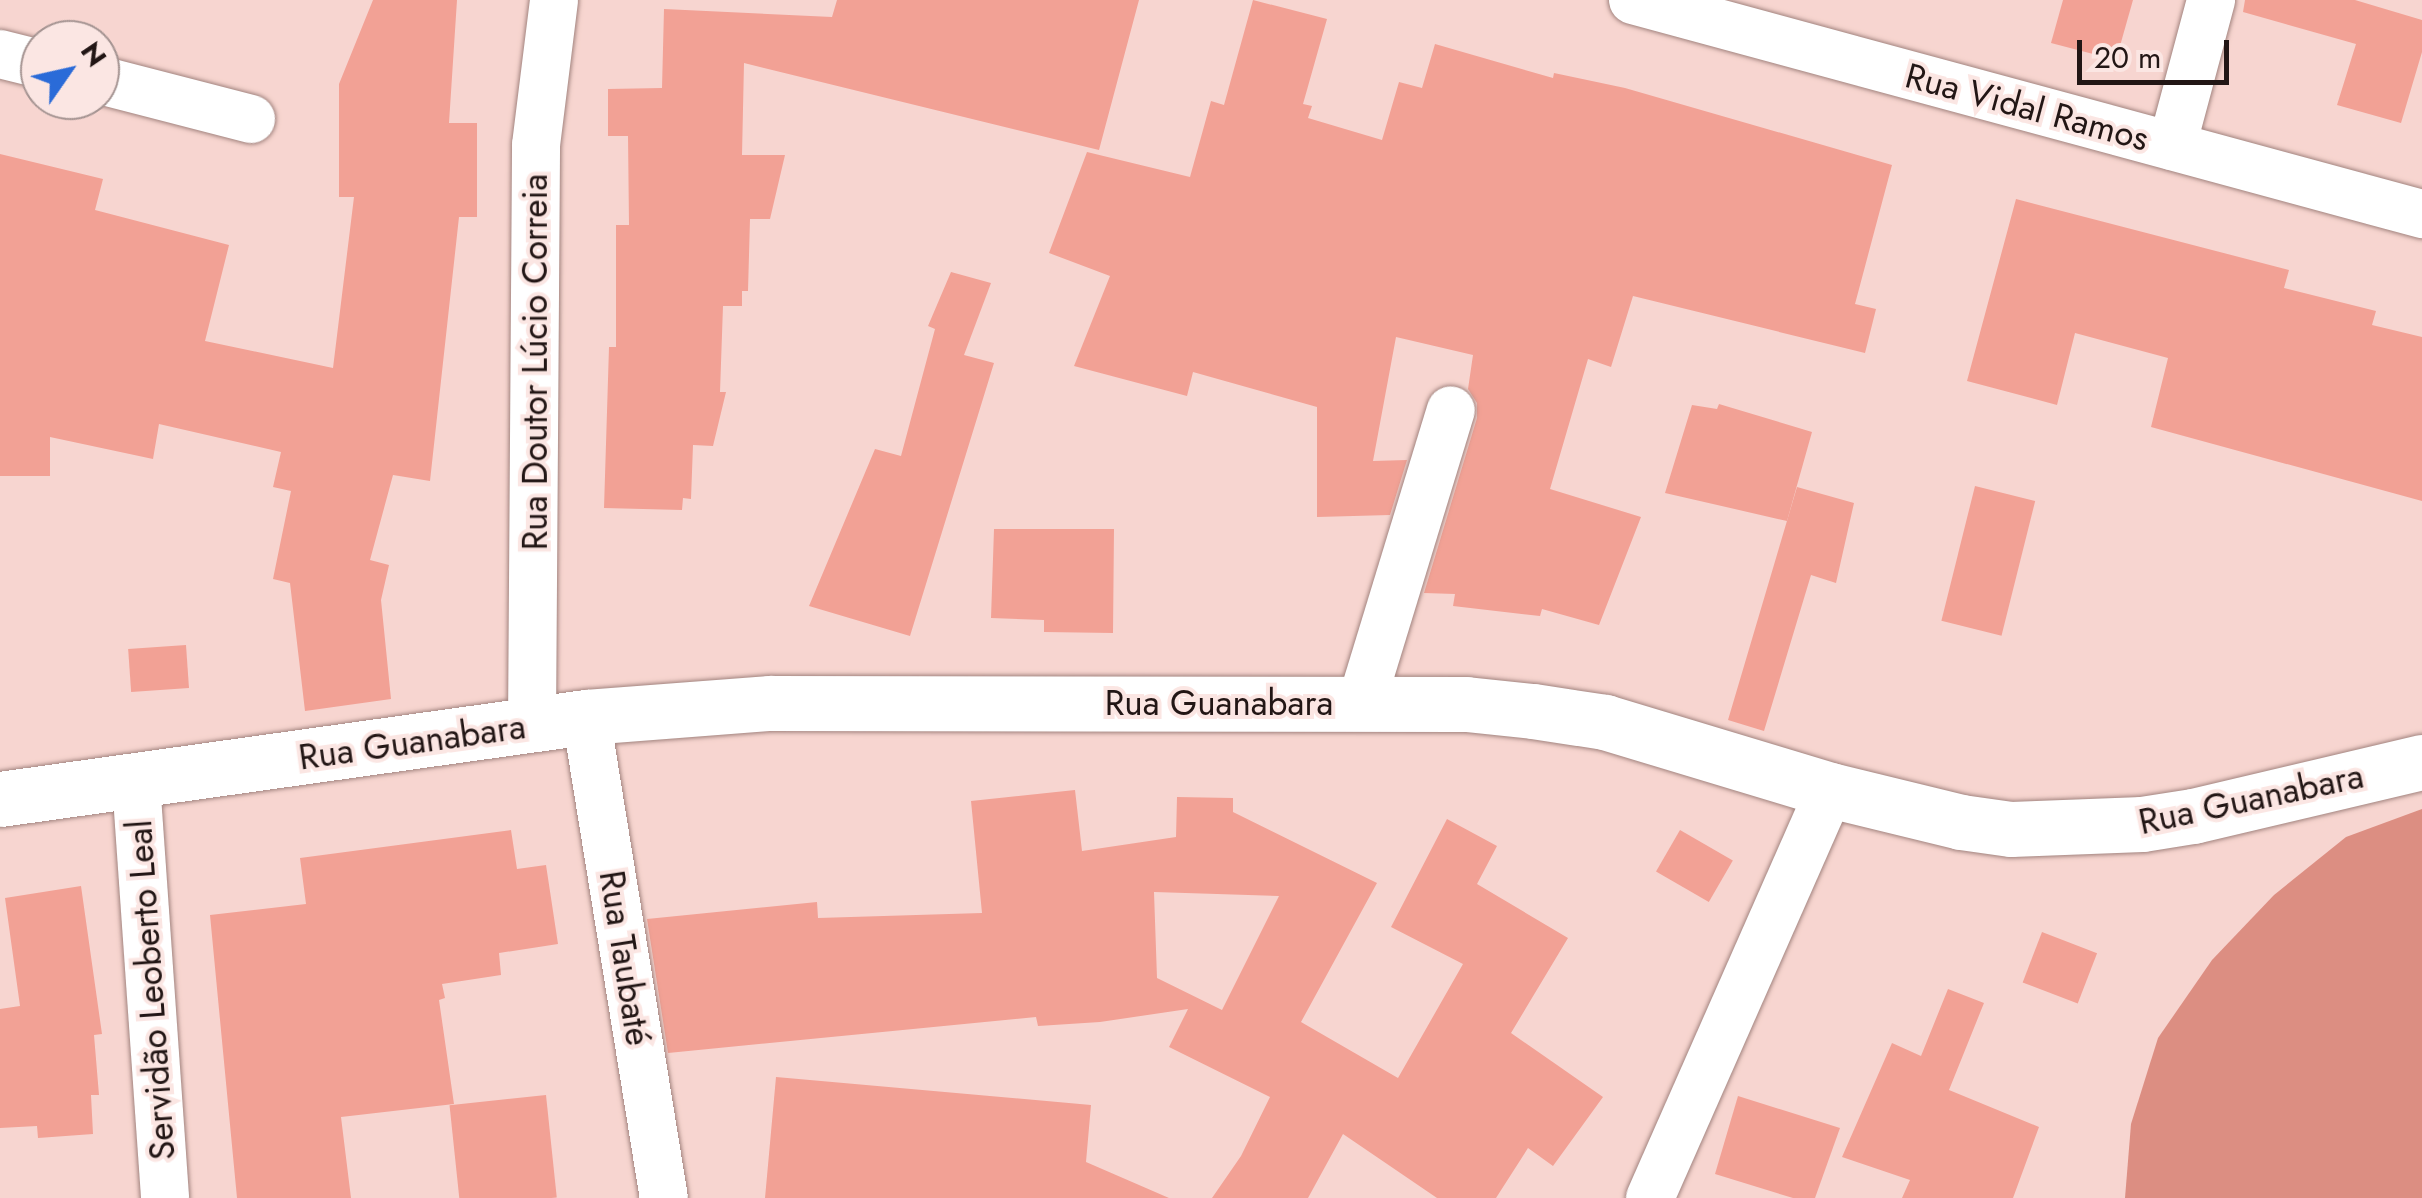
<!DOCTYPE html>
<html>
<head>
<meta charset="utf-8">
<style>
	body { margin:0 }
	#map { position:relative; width:2422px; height:1198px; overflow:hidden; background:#f7d5d0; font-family:Jost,sans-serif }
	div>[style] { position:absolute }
	.forest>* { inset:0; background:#dc8e82 }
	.building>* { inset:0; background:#f2a195; transform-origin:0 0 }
	.roads { filter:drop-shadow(0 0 2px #a2847f) drop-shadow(0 0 2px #a2847f) }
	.street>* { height:48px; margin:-24px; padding:0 24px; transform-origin:24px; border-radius:24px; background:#fff }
	.secondary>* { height:55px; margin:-27.5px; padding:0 27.5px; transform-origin:27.5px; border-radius:27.5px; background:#fff }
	span { translate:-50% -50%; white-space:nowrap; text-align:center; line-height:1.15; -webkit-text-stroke:8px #fbe6e3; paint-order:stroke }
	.street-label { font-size:35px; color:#221615 }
	.north { position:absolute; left:20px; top:20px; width:100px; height:100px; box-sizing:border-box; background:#fbe6e3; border:2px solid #a49391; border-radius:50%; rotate:56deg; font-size:28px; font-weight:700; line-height:40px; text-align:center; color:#221615 }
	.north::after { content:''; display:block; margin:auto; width:35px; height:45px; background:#2a6bd8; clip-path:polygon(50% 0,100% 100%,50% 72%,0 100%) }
	.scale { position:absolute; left:2077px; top:40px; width:152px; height:45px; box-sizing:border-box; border:5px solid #221615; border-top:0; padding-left:12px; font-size:30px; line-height:35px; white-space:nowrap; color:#221615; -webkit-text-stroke:8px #fbe6e3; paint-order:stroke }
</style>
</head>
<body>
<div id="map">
	<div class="forest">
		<div style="clip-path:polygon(2422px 809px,2422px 1198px,2125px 1198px,2131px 1124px,2158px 1038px,2212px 960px,2274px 895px,2346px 837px)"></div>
	</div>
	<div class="building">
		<div style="clip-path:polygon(373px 0,457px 0,449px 123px,477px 123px,477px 217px,459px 217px,430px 481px,393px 475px,370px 560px,389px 565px,381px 600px,391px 699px,305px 711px,290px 583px,273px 579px,291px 491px,273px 487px,281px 452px,159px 424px,153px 459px,50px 437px,50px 476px,0 476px,0 154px,103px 179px,95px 210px,229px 245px,205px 341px,333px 368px,354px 197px,339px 197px,339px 84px)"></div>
		<div style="clip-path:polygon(837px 0,1139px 0,1099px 150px,744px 63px,742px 155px,785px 155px,770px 219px,750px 219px,748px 291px,742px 291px,742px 306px,723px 306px,720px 392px,726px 392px,713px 446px,693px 445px,691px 499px,683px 498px,682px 510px,604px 508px,609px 347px,616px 347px,616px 225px,629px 225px,628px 136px,608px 136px,608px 89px,662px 88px,664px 9px,832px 17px)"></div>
		<div style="clip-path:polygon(1253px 0,1327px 19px,1303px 104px,1312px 106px,1308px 118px,1382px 140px,1399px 82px,1422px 88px,1435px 44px,1553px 78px,1554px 73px,1625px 88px,1892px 165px,1855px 304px,1876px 309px,1865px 353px,1633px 296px,1611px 367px,1588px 359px,1550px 489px,1641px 517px,1599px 625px,1542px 609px,1540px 616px,1453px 606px,1455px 594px,1424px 593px,1477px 418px,1477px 403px,1468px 389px,1473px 355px,1396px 337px,1373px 461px,1407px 460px,1390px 515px,1317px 517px,1317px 407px,1193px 372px,1187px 396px,1074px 366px,1110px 276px,1049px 253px,1087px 152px,1190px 177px,1211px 101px,1224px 105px)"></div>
		<div style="clip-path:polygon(2063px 0,2133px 0,2116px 60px,2051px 43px)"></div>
		<div style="clip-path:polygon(2245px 0,2355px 0,2422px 20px,2422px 52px,2401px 123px,2337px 105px,2356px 44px,2243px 12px)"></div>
		<div style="clip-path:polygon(2016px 199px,2289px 270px,2284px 288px,2376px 311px,2372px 325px,2422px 337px,2422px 501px,2151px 427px,2168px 358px,2075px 333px,2057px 405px,1967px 381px)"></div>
		<div style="clip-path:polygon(951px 272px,991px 283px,964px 355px,994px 363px,910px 636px,809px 606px,875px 449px,901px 456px,935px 329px,928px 326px)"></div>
		<div style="clip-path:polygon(1719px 404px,1812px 432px,1787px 521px,1665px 493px,1692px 405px,1717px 409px)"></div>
		<div style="left:1975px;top:486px;width:62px;height:139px;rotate:14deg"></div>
		<div style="clip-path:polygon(1797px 487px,1854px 503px,1836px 583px,1811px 575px,1764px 731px,1728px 720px)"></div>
		<div style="clip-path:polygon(994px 529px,1114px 529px,1113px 633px,1044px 632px,1044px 620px,991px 618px)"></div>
		<div style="left:186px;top:645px;width:43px;height:58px;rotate:86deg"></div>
		<div style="clip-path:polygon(evenodd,1075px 790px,1082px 851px,1176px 837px,1177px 797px,1233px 798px,1233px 812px,1377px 883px,1301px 1022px,1398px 1078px,1463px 964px,1391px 927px,1447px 819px,1497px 846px,1477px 884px,1568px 938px,1511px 1033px,1603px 1097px,1553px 1166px,1528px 1148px,1496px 1198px,1437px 1198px,1343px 1134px,1308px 1198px,1212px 1198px,1241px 1156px,1270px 1097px,1169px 1047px,1188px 1009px,1100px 1022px,1038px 1026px,1036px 1017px,668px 1053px,647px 919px,817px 902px,818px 918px,982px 913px,971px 801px,1075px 790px,1154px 892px,1279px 896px,1222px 1010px,1157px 978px,1154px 892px)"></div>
		<div style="clip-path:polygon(511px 830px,517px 869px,546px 865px,558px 944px,499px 953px,501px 975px,442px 984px,445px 998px,439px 1000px,454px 1104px,341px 1117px,351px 1198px,237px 1198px,210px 915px,306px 904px,300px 858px)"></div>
		<div style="left:1680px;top:830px;width:61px;height:48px;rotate:30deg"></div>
		<div style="clip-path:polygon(81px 886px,102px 1034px,94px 1035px,99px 1095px,91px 1095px,93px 1134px,38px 1138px,37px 1126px,0 1128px,0 1009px,20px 1006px,5px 898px)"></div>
		<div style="left:2042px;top:932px;width:59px;height:54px;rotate:21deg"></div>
		<div style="clip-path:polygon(1948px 989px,1984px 1003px,1949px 1090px,2039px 1127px,2013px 1198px,1902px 1198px,1910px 1180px,1842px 1157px,1892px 1043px,1921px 1056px)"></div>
		<div style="clip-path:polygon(776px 1077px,1091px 1105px,1086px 1162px,1169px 1198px,765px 1198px)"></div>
		<div style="left:546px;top:1095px;width:103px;height:97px;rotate:84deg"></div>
		<div style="clip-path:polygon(1738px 1096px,1840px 1128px,1815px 1198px,1793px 1198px,1715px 1174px)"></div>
	</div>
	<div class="roads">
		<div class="street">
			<div style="left:1633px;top:0;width:818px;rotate:15.18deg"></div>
			<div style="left:0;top:54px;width:41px;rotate:14deg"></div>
			<div style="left:100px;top:80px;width:156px;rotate:14.5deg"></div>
			<div style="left:2172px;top:146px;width:151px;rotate:-75deg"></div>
			<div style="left:1361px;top:704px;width:307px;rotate:-73deg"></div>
			<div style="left:586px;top:717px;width:487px;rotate:80.8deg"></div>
			<div style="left:532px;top:725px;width:580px;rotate:-89.6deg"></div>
			<div style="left:536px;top:145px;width:146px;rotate:-82.9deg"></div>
			<div style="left:136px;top:782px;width:417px;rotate:86deg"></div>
			<div style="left:1650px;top:1198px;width:446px;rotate:-66.2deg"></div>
		</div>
		<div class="secondary">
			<div style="left:0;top:799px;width:592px;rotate:-7.97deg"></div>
			<div style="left:586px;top:717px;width:185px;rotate:-4.4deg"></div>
			<div style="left:770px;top:703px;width:696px;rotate:0.08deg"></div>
			<div style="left:1466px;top:704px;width:67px;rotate:6deg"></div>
			<div style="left:1533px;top:711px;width:73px;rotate:8.7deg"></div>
			<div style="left:1605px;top:722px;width:235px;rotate:16.8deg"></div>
			<div style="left:1830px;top:790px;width:135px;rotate:13.7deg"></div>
			<div style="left:1961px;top:822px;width:50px;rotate:8deg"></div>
			<div style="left:2011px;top:829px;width:131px;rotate:-2.2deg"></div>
			<div style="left:2142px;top:824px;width:52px;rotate:-8.9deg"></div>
			<div style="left:2193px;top:816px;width:235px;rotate:-13.3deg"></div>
		</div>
	</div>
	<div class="street-label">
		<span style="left:2027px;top:107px;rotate:15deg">Rua Vidal Ramos</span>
		<span style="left:535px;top:362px;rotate:-90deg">Rua Doutor Lúcio Correia</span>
		<span style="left:1219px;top:703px">Rua Guanabara</span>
		<span style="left:412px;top:742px;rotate:-8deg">Rua Guanabara</span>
		<span style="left:2251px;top:799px;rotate:-12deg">Rua Guanabara</span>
		<span style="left:625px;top:958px;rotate:81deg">Rua Taubaté</span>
		<span style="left:151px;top:990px;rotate:-94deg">Servidão Leoberto Leal</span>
	</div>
	<div class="north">N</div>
	<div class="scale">20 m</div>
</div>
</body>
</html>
